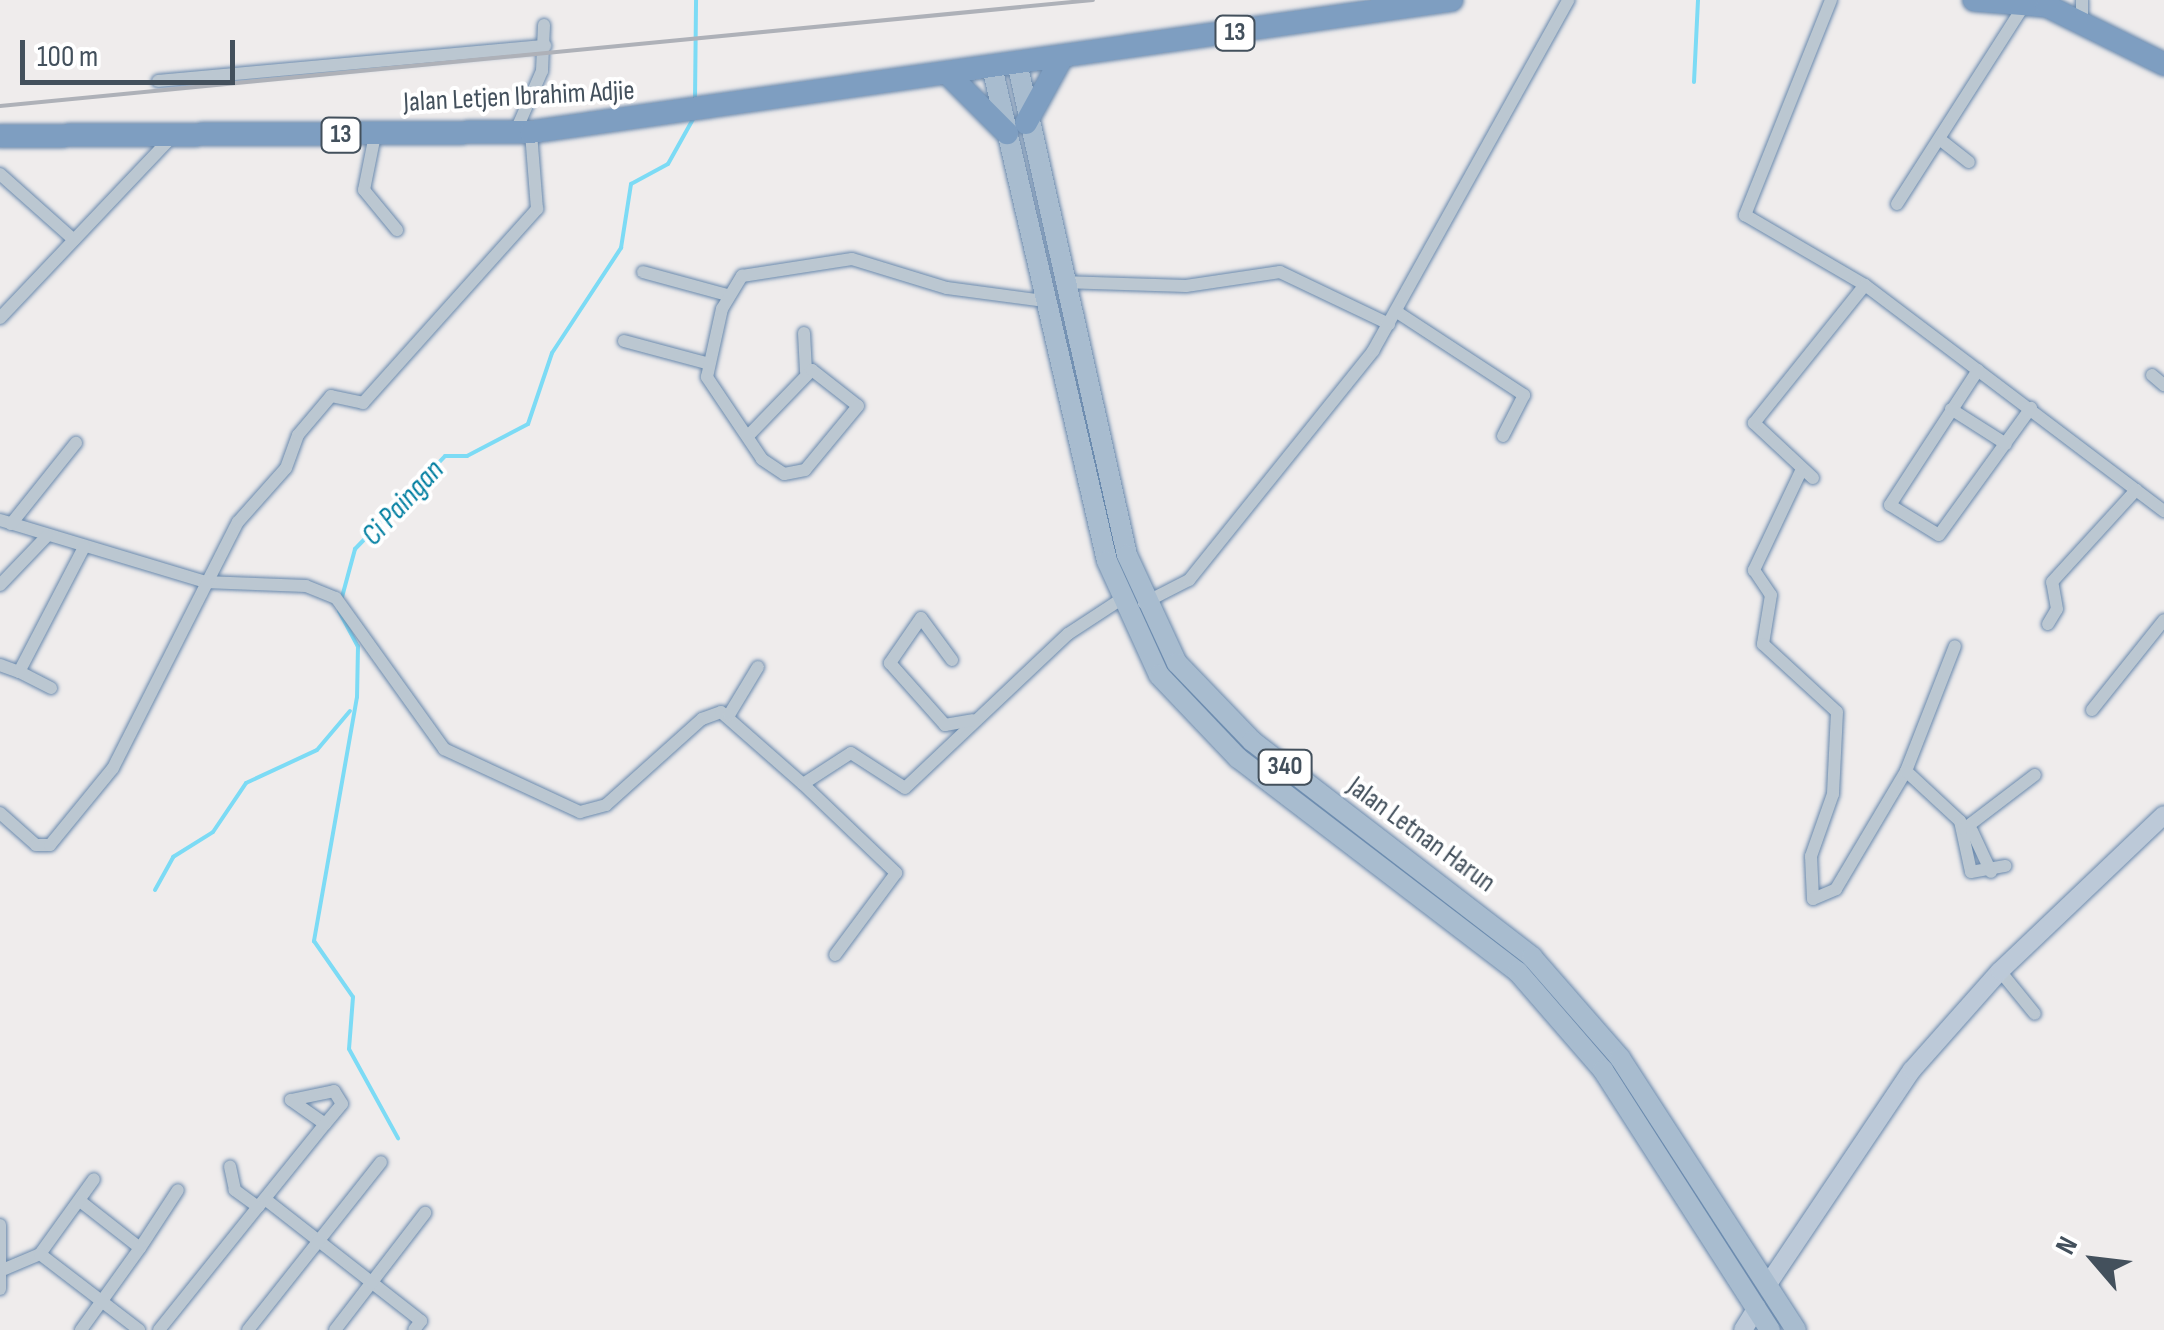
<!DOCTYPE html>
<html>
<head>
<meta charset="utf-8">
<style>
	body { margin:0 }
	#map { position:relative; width:2164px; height:1330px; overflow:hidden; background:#efecec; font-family:"Sofia Sans Condensed",sans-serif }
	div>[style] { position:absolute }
	.stream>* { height:4px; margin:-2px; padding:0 2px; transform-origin:2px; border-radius:2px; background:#7cdbf5 }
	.roads { filter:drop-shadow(0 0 2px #6989ad) drop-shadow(0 0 2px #6989ad) }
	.street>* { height:12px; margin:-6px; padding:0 6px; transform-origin:6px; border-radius:6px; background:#bbc7d1 }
	.secondary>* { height:18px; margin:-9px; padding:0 9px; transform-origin:9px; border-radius:9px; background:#bcc9d8 }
	.primary>* { height:20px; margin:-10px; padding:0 10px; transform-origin:10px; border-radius:10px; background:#a8bccf }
	.highway>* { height:22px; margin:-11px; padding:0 11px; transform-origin:11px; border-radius:11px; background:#7e9ec1 }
	.rail>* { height:4px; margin:-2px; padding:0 2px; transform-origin:2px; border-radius:2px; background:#aeb1b8 }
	span { translate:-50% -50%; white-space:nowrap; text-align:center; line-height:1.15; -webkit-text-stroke:8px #fff; paint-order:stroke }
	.shield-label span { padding:2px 8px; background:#fff; border:2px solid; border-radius:8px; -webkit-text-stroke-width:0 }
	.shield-label { font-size:25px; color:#43505c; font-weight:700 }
	.street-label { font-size:28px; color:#43505c }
	.water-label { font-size:30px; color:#027fa1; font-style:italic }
	.north { position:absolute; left:2044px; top:1210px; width:100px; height:100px; -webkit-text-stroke:8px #fff; paint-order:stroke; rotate:298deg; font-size:28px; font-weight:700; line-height:40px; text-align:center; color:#43505c }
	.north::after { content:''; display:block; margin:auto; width:35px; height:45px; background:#43505c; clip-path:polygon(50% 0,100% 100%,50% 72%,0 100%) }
	.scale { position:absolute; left:20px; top:40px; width:215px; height:45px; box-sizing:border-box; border:5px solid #43505c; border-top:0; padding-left:12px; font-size:30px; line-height:35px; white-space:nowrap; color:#43505c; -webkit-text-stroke:8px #fff; paint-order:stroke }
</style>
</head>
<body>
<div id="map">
	<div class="stream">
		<div style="left:1694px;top:82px;width:82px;rotate:-87.2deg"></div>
		<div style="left:695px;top:100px;width:100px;rotate:-89.4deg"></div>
		<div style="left:342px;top:597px;width:50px;rotate:-74.8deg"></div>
		<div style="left:355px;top:549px;width:129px;rotate:-45.9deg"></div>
		<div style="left:445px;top:456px;width:22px"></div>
		<div style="left:467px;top:456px;width:69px;rotate:-27.7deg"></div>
		<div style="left:528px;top:424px;width:75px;rotate:-71.3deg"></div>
		<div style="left:552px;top:353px;width:126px;rotate:-56.7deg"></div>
		<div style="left:621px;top:248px;width:65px;rotate:-81.1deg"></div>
		<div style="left:631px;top:184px;width:42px;rotate:-28.4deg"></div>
		<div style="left:668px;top:164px;width:51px;rotate:-60.9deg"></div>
		<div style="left:339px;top:611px;width:40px;rotate:62deg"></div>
		<div style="left:358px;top:646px;width:51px;rotate:91.1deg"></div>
		<div style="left:357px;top:697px;width:248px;rotate:100deg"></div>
		<div style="left:314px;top:941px;width:68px;rotate:55.1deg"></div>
		<div style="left:353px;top:997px;width:52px;rotate:94.4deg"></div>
		<div style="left:349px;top:1049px;width:102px;rotate:61.2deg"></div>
		<div style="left:155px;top:890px;width:38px;rotate:-61deg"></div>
		<div style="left:173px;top:857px;width:47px;rotate:-32deg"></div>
		<div style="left:213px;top:832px;width:59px;rotate:-56deg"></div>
		<div style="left:246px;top:783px;width:78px;rotate:-24.9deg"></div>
		<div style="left:317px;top:750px;width:51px;rotate:-49.8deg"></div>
	</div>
	<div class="roads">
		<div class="street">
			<div style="left:1831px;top:0;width:232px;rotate:111.8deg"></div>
			<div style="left:1745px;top:215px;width:139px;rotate:30.3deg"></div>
			<div style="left:1865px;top:285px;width:375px;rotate:37.1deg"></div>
			<div style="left:2082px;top:0;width:19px;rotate:90deg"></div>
			<div style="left:158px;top:81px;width:389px;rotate:-5.2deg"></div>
			<div style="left:515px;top:133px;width:68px;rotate:-66.5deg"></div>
			<div style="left:542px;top:71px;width:46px;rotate:-87.5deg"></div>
			<div style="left:375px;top:135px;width:56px;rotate:101.3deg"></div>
			<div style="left:364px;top:190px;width:52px;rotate:50.5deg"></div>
			<div style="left:1942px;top:141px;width:34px;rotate:38deg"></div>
			<div style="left:0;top:174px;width:99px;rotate:41.7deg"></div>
			<div style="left:1897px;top:204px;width:237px;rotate:-57.4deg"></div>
			<div style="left:643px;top:272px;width:87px;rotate:15.3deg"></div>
			<div style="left:1062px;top:282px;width:124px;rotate:1.8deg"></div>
			<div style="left:1186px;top:286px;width:95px;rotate:-8.5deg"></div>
			<div style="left:1280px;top:272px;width:121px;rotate:25.5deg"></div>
			<div style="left:1397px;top:312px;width:152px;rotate:33.2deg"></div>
			<div style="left:1524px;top:395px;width:46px;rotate:117.1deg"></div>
			<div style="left:0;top:318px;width:250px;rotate:-46.5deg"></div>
			<div style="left:804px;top:333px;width:39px;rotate:87deg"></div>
			<div style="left:624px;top:341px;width:85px;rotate:15deg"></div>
			<div style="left:1978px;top:370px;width:161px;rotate:123.1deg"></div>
			<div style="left:1890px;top:505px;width:57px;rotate:31.5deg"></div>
			<div style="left:1939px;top:535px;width:157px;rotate:-54.1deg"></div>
			<div style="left:2152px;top:375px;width:16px;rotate:40deg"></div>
			<div style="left:1951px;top:409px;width:65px;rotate:32.5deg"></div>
			<div style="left:748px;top:436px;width:92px;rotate:-45.9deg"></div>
			<div style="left:812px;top:370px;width:58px;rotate:38deg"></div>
			<div style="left:858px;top:406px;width:83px;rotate:129.6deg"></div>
			<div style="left:805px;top:470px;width:21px;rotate:169deg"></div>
			<div style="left:784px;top:474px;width:27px;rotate:-146deg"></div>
			<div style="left:762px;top:459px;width:99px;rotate:-123.9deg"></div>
			<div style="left:707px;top:377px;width:70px;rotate:-77.6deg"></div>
			<div style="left:722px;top:309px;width:39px;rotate:-59deg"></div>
			<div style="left:742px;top:276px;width:111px;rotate:-8.8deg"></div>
			<div style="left:852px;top:259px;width:99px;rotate:17deg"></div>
			<div style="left:947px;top:288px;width:99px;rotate:7.6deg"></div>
			<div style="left:1801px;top:471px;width:110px;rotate:115.4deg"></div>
			<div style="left:1754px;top:570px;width:30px;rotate:56deg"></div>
			<div style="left:1771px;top:595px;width:50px;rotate:99.3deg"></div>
			<div style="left:1763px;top:644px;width:100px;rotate:42.6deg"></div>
			<div style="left:1837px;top:712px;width:82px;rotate:92.8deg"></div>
			<div style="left:1833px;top:794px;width:66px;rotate:109.5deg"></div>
			<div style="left:1811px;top:856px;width:43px;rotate:87.3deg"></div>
			<div style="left:1813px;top:899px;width:25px;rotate:-23deg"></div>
			<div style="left:1836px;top:889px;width:137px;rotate:-59.3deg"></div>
			<div style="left:1906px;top:771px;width:134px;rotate:-68.6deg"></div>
			<div style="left:1813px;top:478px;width:81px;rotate:-137deg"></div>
			<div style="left:1754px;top:423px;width:177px;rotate:-51.2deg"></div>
			<div style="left:0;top:520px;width:214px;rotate:16.8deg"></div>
			<div style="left:205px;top:582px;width:101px;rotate:2.3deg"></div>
			<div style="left:306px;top:586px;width:32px;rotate:22deg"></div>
			<div style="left:336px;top:598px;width:186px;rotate:54.4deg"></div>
			<div style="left:444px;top:749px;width:150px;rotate:24.9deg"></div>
			<div style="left:580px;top:812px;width:27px;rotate:-15deg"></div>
			<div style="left:606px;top:805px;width:129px;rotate:-41.9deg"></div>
			<div style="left:702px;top:719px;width:20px;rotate:-20deg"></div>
			<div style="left:721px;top:712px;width:109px;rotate:41.3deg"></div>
			<div style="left:803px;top:784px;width:57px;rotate:-32.9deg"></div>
			<div style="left:851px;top:753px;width:64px;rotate:32.9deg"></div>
			<div style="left:905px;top:788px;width:224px;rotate:-43.4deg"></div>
			<div style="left:1068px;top:634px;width:62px;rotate:-33.2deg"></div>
			<div style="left:11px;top:524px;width:104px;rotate:-51.3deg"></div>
			<div style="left:0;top:585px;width:68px;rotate:-46.2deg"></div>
			<div style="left:1144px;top:603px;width:51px;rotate:-27.1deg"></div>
			<div style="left:1189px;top:580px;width:294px;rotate:-51.2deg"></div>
			<div style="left:1373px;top:351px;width:402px;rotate:-60.9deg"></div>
			<div style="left:2048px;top:624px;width:17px;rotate:-59deg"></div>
			<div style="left:2057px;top:609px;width:27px;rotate:-100deg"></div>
			<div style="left:2052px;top:582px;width:125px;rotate:-47.6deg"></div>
			<div style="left:952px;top:660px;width:52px;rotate:-126.4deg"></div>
			<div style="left:921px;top:618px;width:55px;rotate:124.6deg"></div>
			<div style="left:890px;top:663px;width:83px;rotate:48.4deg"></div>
			<div style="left:945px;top:725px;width:28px;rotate:-10deg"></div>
			<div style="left:0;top:665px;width:20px;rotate:20deg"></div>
			<div style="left:51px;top:688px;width:36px;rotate:-153deg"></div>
			<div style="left:19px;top:672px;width:141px;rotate:-62.5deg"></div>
			<div style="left:2092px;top:710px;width:115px;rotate:-51.3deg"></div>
			<div style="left:729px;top:715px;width:56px;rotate:-58.9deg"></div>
			<div style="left:1906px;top:771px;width:74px;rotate:42.8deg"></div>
			<div style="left:1960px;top:821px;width:52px;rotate:77.8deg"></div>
			<div style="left:1971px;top:872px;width:35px;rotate:-10deg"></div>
			<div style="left:803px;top:784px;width:129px;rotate:43.7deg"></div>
			<div style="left:896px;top:873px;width:102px;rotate:126.6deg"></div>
			<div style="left:0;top:813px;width:48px;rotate:41.6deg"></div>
			<div style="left:36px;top:845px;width:14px"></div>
			<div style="left:50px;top:845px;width:99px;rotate:-50.7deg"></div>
			<div style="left:113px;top:768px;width:276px;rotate:-63.1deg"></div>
			<div style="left:238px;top:522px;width:72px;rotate:-48.4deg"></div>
			<div style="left:286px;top:468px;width:35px;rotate:-70deg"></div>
			<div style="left:298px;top:435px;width:51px;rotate:-49.8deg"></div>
			<div style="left:331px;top:396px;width:33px;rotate:12deg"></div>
			<div style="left:363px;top:403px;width:261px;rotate:-48.1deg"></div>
			<div style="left:537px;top:209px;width:77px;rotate:-94.5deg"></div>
			<div style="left:1964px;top:829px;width:89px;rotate:-37.3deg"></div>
			<div style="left:1972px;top:831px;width:45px;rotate:65.1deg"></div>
			<div style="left:2000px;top:971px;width:55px;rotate:50.9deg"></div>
			<div style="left:265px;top:1199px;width:198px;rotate:38deg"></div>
			<div style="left:421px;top:1321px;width:11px;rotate:128deg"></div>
			<div style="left:80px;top:1201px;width:76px;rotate:38.1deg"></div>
			<div style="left:140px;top:1248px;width:69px;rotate:-56.8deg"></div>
			<div style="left:258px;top:1207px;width:107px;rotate:-51.1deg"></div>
			<div style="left:325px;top:1124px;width:42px;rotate:-144.8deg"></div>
			<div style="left:291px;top:1100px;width:44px;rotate:-11.8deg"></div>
			<div style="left:334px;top:1091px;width:15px;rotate:58deg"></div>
			<div style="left:342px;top:1104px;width:26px;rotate:130deg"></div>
			<div style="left:0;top:1225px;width:64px;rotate:90deg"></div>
			<div style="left:40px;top:1254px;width:92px;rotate:-54.2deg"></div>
			<div style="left:0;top:1271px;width:43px;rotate:-23deg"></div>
			<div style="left:40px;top:1254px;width:125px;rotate:37.5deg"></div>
			<div style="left:81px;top:1330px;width:101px;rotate:-54.3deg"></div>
			<div style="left:159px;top:1330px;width:158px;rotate:-51.2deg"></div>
			<div style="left:258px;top:1207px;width:29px;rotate:-144deg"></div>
			<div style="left:235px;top:1190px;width:24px;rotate:-102deg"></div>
			<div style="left:248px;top:1330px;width:214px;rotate:-51.6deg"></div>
			<div style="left:335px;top:1330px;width:148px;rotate:-52.4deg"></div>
		</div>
		<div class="secondary">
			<div style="left:1768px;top:1284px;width:258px;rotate:-56.1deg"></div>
			<div style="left:1912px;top:1070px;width:132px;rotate:-48.4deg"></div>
			<div style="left:2000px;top:971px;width:226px;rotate:-43.6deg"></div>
			<div style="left:1743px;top:1330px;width:26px;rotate:-58deg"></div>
		</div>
		<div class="primary">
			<div style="left:1018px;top:67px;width:500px;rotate:77.41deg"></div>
			<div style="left:1127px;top:555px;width:119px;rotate:65.2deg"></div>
			<div style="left:1177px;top:663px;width:108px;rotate:46.1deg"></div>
			<div style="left:1252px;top:741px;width:354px;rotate:37.6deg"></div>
			<div style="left:1532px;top:957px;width:134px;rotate:48.9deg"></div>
			<div style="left:1620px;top:1058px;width:324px;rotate:57.1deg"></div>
			<div style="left:993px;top:71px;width:503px;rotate:76.9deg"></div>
			<div style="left:1107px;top:561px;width:125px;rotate:65.5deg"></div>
			<div style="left:1159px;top:675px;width:115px;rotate:46.4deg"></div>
			<div style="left:1238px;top:758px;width:352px;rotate:37.4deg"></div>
			<div style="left:1518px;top:972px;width:130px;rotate:49.1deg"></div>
			<div style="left:1603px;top:1070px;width:309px;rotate:57.3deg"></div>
		</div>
		<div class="highway">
			<div style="left:1974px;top:0;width:73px;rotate:4.7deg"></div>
			<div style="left:2047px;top:6px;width:131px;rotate:26.4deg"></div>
			<div style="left:952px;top:78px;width:78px;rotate:45deg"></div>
			<div style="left:1026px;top:123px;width:71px;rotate:-61.3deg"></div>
			<div style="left:0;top:136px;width:531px;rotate:-0.43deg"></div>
			<div style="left:531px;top:132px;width:930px;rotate:-8.16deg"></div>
		</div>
	</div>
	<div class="rail">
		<div style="left:0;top:106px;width:1098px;rotate:-5.54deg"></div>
	</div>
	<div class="shield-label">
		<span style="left:1235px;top:33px">13</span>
		<span style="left:341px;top:135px">13</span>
		<span style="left:1285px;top:767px">340</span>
	</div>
	<div class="street-label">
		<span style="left:519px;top:97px;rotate:-3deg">Jalan Letjen Ibrahim Adjie</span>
		<span style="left:1421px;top:835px;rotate:36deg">Jalan Letnan Harun</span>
	</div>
	<div class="water-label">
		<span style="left:403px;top:503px;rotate:-47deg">Ci Paingan</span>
	</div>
	<div class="north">N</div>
	<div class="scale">100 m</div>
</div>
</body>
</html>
